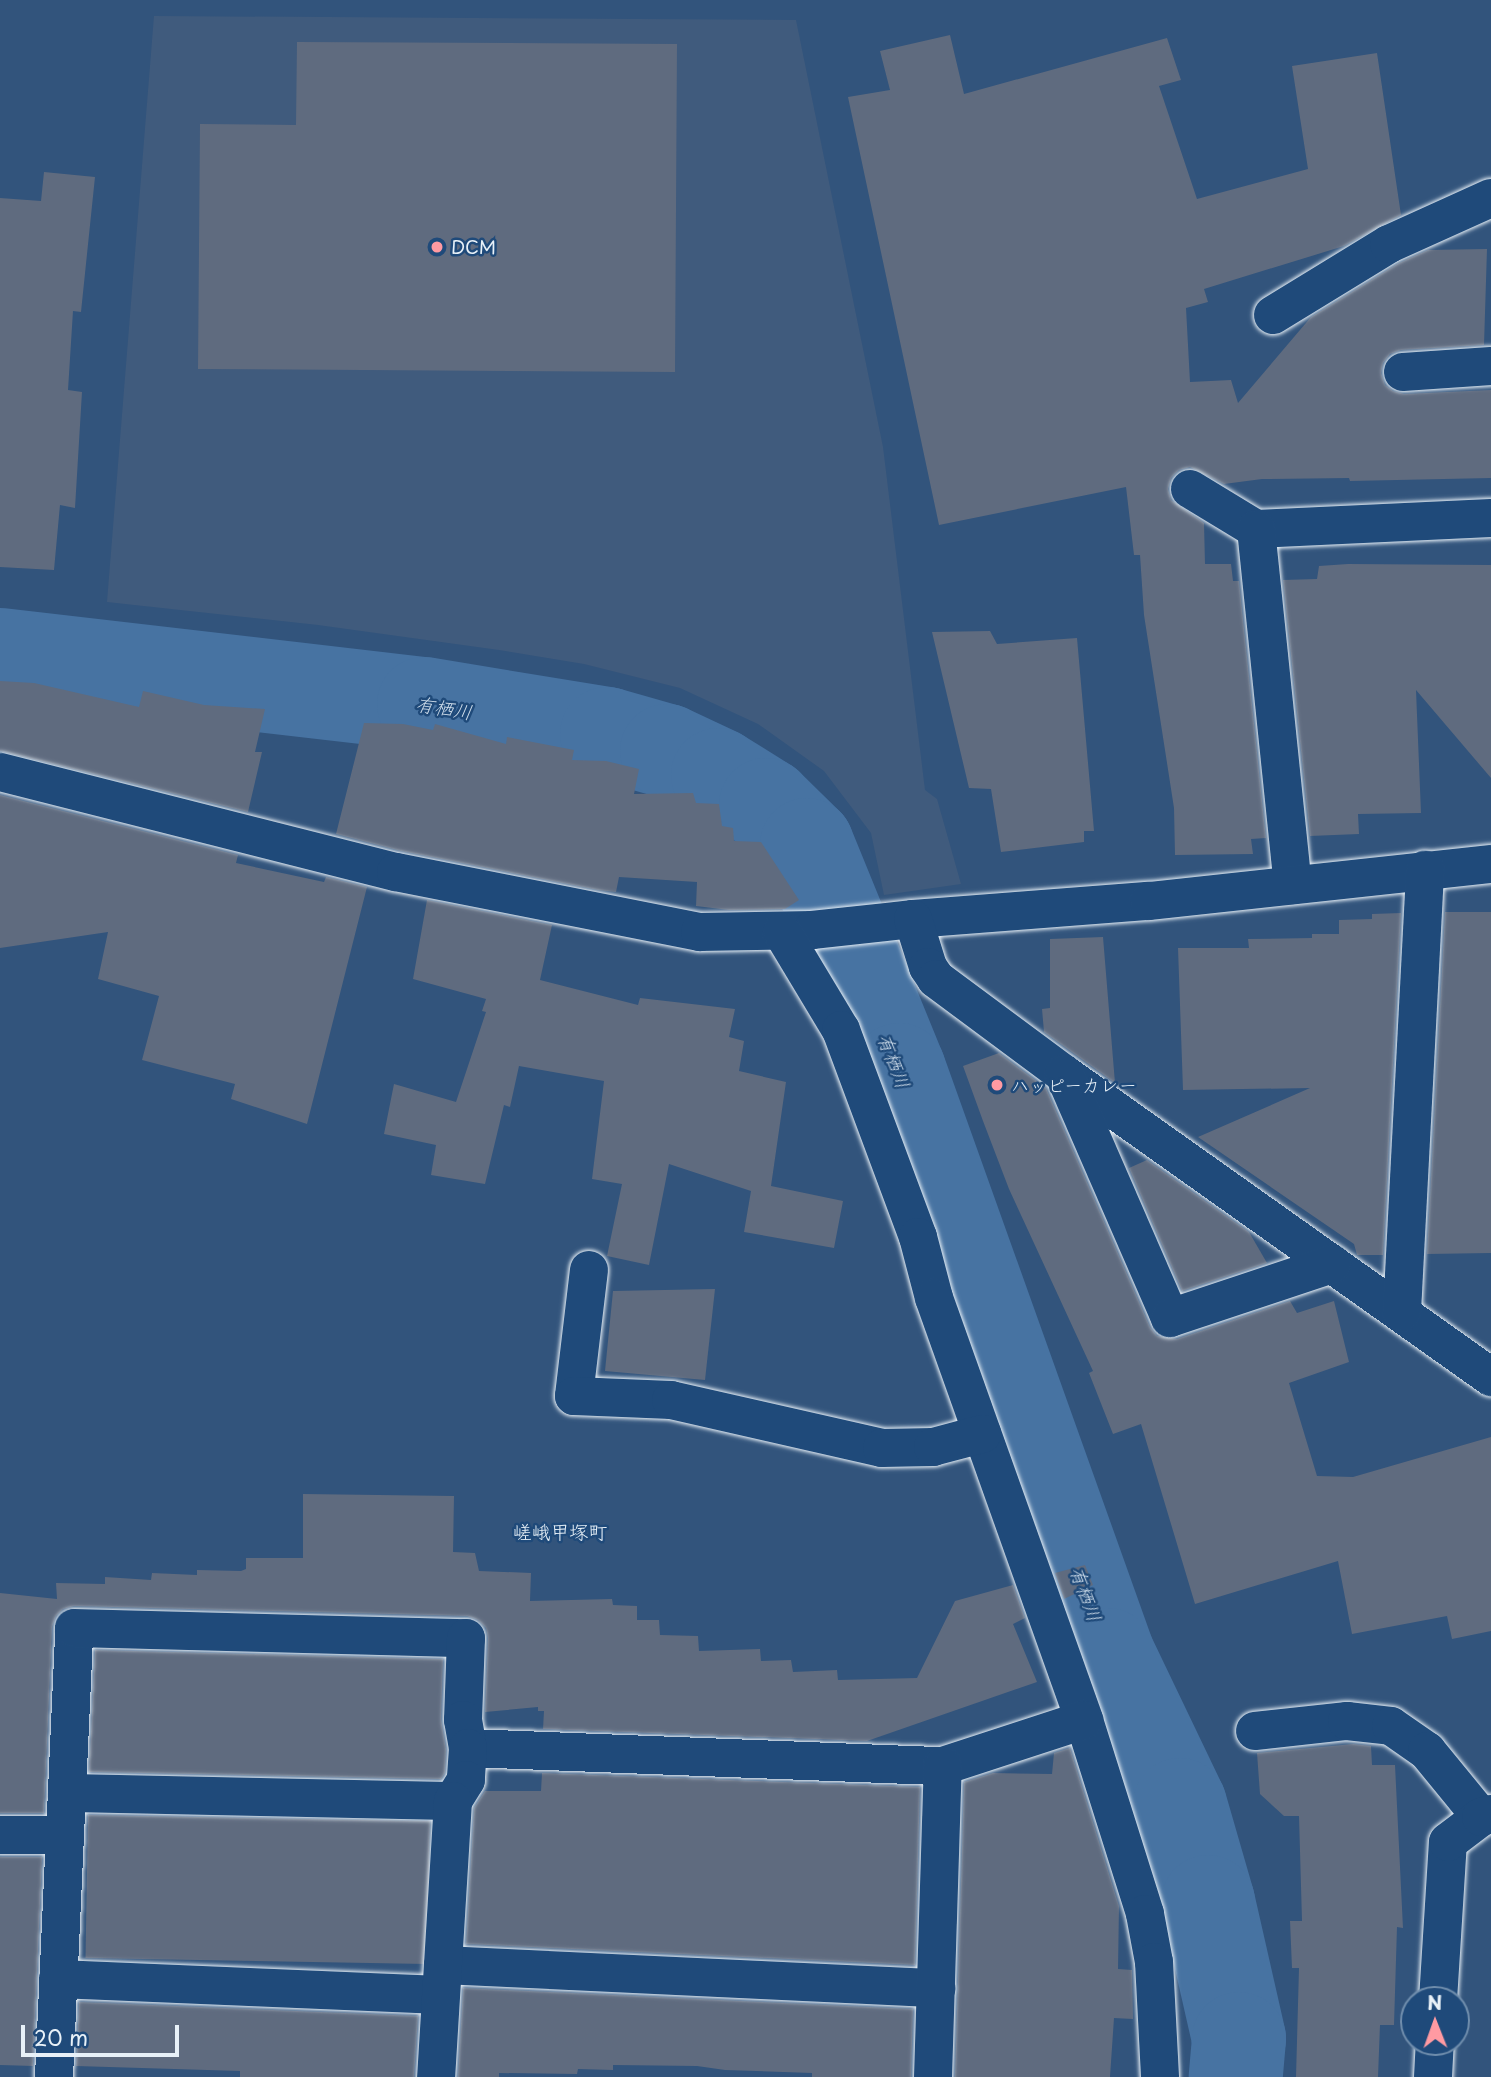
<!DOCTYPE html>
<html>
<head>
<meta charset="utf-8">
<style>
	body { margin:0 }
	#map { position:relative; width:1491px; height:2077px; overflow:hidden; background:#32547c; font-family:"Playpen Sans","Klee One",sans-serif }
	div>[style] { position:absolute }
	.built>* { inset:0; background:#405b7d }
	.river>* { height:94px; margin:-47px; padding:0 47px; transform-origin:47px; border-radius:47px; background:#4773a2 }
	.building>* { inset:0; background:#5f6b7f; transform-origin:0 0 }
	.roads { filter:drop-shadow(0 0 2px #e8f1f8) drop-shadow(0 0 2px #e8f1f8) }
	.minor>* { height:38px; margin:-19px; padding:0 19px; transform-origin:19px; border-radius:19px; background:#1f4a7a }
	.dots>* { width:19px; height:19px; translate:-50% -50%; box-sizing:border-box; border:4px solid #1f4a7a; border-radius:50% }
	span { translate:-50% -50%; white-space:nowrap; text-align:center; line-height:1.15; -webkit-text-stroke:5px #1f4a7a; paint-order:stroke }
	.poi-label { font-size:18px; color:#e8f1f8 }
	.left { translate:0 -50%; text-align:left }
	.water-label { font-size:19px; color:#d0deeb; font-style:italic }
	.neighbourhood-label { font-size:19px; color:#e8f1f8 }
	.north { position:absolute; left:1400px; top:1986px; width:70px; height:70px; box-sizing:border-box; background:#1f4a7a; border:2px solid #6f8dac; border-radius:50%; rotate:359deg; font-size:19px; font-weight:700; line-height:28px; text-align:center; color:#e8f1f8 }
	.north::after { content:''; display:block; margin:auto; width:24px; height:32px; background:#ff9aa2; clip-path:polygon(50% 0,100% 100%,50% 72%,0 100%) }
	.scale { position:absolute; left:21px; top:2025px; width:158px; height:32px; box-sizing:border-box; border:4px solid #e8f1f8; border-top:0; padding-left:9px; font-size:21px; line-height:24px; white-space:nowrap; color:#e8f1f8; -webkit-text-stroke:5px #1f4a7a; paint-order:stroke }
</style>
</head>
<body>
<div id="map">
	<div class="built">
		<div style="clip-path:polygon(154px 16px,796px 20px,883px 447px,925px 790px,937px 799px,961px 884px,884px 895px,871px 833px,824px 771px,758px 724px,680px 688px,584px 664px,499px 650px,318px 625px,107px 602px)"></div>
	</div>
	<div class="river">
		<div style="left:0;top:655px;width:427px;rotate:6.6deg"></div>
		<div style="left:424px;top:704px;width:185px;rotate:9.3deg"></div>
		<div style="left:607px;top:734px;width:62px;rotate:15.8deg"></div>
		<div style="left:667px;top:751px;width:56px;rotate:25.2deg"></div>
		<div style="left:718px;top:775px;width:57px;rotate:32deg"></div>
		<div style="left:766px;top:805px;width:57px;rotate:44.3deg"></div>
		<div style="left:807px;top:845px;width:243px;rotate:67.8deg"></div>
		<div style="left:899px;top:1070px;width:621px;rotate:70.34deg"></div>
		<div style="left:1108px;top:1655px;width:166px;rotate:64.4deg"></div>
		<div style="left:1180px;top:1805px;width:101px;rotate:73.9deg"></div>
		<div style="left:1208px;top:1902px;width:140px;rotate:77.2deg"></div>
		<div style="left:1239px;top:2039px;width:38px;rotate:95deg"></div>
	</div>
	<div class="building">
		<div style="clip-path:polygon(950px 35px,964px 94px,1167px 38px,1181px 80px,1159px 86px,1197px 199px,1308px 169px,1292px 66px,1377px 53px,1401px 215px,1344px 246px,1204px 289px,1208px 302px,1186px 308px,1190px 382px,1231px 380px,1238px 403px,1311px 317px,1399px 263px,1428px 250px,1487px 249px,1484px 345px,1401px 350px,1390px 354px,1383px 363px,1381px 373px,1385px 385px,1393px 391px,1404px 394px,1491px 390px,1491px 478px,1350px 481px,1349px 478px,1262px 479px,1224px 484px,1190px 467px,1179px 470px,1171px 478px,1168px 489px,1171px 500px,1204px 523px,1205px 564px,1231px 564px,1233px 581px,1239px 581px,1266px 838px,1251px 839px,1253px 854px,1175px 855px,1174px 808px,1144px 615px,1140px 555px,1134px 555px,1126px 487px,939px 525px,848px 97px,890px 90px,880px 51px)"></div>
		<div style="clip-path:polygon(297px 42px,677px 44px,675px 372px,198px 369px,200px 124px,296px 125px)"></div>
		<div style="clip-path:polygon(44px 172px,95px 177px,81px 312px,73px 311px,68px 390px,82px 392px,75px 508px,60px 505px,54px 570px,0 567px,0 198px,41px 201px)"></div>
		<div style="clip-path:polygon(1348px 564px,1491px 565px,1491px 778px,1416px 690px,1421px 813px,1358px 814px,1359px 834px,1310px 836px,1283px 580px,1317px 579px,1319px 566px)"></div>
		<div style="clip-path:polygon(990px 631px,997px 644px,1077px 638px,1094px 831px,1084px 831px,1084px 842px,1001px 852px,991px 789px,969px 788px,932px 632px)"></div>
		<div style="clip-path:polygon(0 681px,34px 683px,139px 707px,143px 691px,204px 705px,265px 709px,255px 752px,262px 752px,248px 812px,0 751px)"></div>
		<div style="clip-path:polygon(364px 723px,403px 724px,433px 730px,435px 724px,506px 744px,507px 737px,574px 750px,572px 760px,606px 761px,639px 769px,634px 794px,693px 793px,696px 803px,719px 804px,722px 826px,733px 828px,734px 841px,761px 842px,799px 900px,785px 909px,729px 910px,696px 906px,697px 882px,619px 877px,616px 892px,598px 890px,401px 851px,336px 834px)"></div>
		<div style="clip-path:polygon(0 795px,238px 855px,236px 863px,324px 882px,326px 877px,367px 887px,307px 1124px,231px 1099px,235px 1084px,142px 1060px,159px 996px,98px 979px,108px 932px,0 948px)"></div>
		<div style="clip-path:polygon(427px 900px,552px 925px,540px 980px,638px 1005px,640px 998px,735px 1009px,729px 1037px,744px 1041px,739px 1071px,786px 1082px,771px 1186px,843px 1201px,834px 1248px,744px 1232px,751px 1191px,669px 1164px,649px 1265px,607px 1256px,622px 1184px,592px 1179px,604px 1081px,519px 1066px,510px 1107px,504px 1105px,485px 1184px,431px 1175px,436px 1145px,384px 1134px,394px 1084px,456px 1102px,486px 1012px,482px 1011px,486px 999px,413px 979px)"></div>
		<div style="clip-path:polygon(1445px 912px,1491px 912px,1491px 1253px,1427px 1254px)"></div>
		<div style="clip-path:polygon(1401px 913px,1383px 1255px,1357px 1255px,1354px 1244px,1198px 1137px,1310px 1088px,1183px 1090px,1178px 948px,1249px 948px,1248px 939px,1312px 938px,1312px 934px,1339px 934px,1339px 920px,1372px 919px,1372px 914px)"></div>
		<div style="clip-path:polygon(1103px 937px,1115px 1083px,1044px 1032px,1042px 1009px,1050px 1008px,1050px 939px)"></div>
		<div style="clip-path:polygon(999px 1053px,1046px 1088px,1150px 1327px,1157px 1336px,1177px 1339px,1290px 1301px,1297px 1313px,1334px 1301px,1349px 1362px,1289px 1383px,1317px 1476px,1353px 1477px,1491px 1437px,1491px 1631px,1452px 1639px,1447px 1616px,1352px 1634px,1338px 1561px,1195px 1604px,1141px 1424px,1113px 1434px,1089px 1373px,1093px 1371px,1009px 1189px,983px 1121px,963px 1066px)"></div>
		<div style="clip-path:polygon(1147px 1160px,1249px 1232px,1267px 1263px,1182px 1291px,1129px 1168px)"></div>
		<div style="clip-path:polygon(715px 1289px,705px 1380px,605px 1371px,613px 1291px)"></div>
		<div style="clip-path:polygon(303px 1494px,454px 1496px,453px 1552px,475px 1553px,479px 1571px,531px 1573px,530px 1601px,612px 1599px,613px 1605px,637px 1606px,637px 1620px,659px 1620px,660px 1635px,698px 1636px,699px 1651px,760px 1649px,761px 1661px,791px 1660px,793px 1672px,837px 1670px,838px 1680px,917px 1678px,955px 1601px,1013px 1585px,1025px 1618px,1013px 1624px,1037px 1682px,867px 1741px,543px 1729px,544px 1711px,538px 1711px,538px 1707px,485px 1712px,488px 1638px,486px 1628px,478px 1620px,467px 1616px,74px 1606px,63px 1609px,56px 1616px,52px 1627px,44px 1813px,0 1813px,0 1593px,57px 1599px,56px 1583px,105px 1584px,105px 1577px,151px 1580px,152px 1573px,197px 1575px,197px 1570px,241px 1571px,246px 1569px,246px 1558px,303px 1558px)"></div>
		<div style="clip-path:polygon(1085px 1565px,1093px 1585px,1064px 1599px,1055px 1573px)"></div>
		<div style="clip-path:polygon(95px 1650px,443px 1659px,441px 1719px,446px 1749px,445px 1773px,441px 1779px,89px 1772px)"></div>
		<div style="clip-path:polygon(1353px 1744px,1371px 1746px,1372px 1765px,1395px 1765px,1403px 1928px,1397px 1927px,1394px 2025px,1380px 2025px,1378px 2077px,1296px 2077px,1299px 1968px,1292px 1968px,1290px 1921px,1302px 1921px,1299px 1816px,1284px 1816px,1260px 1794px,1257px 1753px)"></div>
		<div style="clip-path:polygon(1070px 1748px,1119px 1906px,1118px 1969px,1132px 1970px,1133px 2019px,1114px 2018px,1110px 2077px,955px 2077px,964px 1782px,993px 1773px,1052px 1774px,1054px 1753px)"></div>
		<div style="clip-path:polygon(542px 1773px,920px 1787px,915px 1965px,466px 1944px,474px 1808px,485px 1791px,541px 1791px)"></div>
		<div style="left:88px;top:1815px;width:342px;height:143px;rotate:1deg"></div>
		<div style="clip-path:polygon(0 1857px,42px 1857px,33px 2066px,0 2065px)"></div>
		<div style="clip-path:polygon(463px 1988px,913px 2009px,911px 2077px,812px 2077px,812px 2073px,725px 2070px,697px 2066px,613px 2065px,613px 2070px,578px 2069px,577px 2074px,499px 2073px,499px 2077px,458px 2077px)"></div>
		<div style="clip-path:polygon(79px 2002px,418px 2016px,414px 2077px,240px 2077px,240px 2071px,76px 2066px)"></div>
	</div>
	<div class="roads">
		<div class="minor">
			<div style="left:1273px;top:315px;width:136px;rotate:-31.5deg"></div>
			<div style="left:1389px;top:244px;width:112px;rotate:-24.3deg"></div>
			<div style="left:1403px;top:372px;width:88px;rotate:-3.9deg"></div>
			<div style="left:1190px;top:489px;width:77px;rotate:31.2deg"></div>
			<div style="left:1256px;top:529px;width:235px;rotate:-2.7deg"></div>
			<div style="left:1256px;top:529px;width:358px;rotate:84.1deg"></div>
			<div style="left:0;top:772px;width:408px;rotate:14.2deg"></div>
			<div style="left:396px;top:872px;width:310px;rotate:11.2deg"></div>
			<div style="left:700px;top:932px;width:112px;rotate:-1deg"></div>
			<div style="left:812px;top:930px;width:102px;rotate:-6.2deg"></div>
			<div style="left:913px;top:919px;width:237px;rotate:-4.4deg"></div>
			<div style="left:1149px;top:901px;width:344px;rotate:-6.2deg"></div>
			<div style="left:913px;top:919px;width:50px;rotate:72.6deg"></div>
			<div style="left:928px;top:967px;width:14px;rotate:56deg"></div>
			<div style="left:936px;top:979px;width:159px;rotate:36.6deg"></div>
			<div style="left:1064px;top:1074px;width:524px;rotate:35.36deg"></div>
			<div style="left:782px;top:932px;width:114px;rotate:59deg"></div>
			<div style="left:841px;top:1030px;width:221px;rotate:69.6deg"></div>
			<div style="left:918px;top:1237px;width:63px;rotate:75.3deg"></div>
			<div style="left:934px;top:1298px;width:448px;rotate:70.4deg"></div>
			<div style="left:1084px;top:1720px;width:203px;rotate:72.5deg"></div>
			<div style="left:1145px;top:1914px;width:49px;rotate:79.4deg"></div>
			<div style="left:1154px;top:1962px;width:115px;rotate:87deg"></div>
			<div style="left:1064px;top:1074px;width:266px;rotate:66.5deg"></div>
			<div style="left:1170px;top:1318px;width:171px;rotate:-18.4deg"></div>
			<div style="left:589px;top:1270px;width:127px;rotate:96.8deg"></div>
			<div style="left:574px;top:1396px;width:97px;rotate:2.4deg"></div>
			<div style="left:671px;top:1400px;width:216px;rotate:12.8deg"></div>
			<div style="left:882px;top:1448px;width:51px;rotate:-1.1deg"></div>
			<div style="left:933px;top:1447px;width:51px;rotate:-14.9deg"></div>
			<div style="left:1402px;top:1312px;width:443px;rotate:-87deg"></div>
			<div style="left:1255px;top:1731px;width:93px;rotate:-6.2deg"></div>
			<div style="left:1347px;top:1721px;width:44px;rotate:6.5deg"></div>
			<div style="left:1391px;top:1726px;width:44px;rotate:34.8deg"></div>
			<div style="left:1427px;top:1751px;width:85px;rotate:50.7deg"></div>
			<div style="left:468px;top:1748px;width:475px;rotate:2.2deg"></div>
			<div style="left:943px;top:1766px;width:148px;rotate:-18.1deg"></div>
			<div style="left:67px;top:1793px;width:386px;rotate:1.2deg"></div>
			<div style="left:0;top:1835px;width:64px"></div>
			<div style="left:443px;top:1965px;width:494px;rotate:2.7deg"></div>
			<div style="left:58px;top:1979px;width:383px;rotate:2.4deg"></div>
			<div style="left:1438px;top:2000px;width:158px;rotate:-86.4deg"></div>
			<div style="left:1448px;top:1842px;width:41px;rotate:-37.1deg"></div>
			<div style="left:1481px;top:1817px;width:10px;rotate:-17deg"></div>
			<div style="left:54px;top:2077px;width:449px;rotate:-87.4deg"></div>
			<div style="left:74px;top:1628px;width:392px;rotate:1.5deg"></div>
			<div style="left:466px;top:1638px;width:82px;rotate:92.1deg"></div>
			<div style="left:463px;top:1720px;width:28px;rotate:80deg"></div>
			<div style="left:468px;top:1748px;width:32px;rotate:94deg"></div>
			<div style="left:466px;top:1780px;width:25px;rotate:122deg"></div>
			<div style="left:453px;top:1801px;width:277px;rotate:93.5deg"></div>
			<div style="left:933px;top:2077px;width:311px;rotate:-88.2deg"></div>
			<div style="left:1433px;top:2077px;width:35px;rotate:-87deg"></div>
		</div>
	</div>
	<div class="dots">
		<div style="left:437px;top:247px;background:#ff9aa2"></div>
		<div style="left:997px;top:1085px;background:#ff9aa2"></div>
	</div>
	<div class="poi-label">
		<span class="left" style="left:451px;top:247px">DCM</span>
		<span class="left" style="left:1011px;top:1085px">ハッピーカレー</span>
	</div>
	<div class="water-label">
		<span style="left:444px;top:708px;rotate:9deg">有栖川</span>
		<span style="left:894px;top:1061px;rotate:69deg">有栖川</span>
		<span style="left:1086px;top:1594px;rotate:70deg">有栖川</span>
	</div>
	<div class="neighbourhood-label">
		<span style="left:560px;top:1532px">嵯峨甲塚町</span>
	</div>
	<div class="north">N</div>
	<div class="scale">20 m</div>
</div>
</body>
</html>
